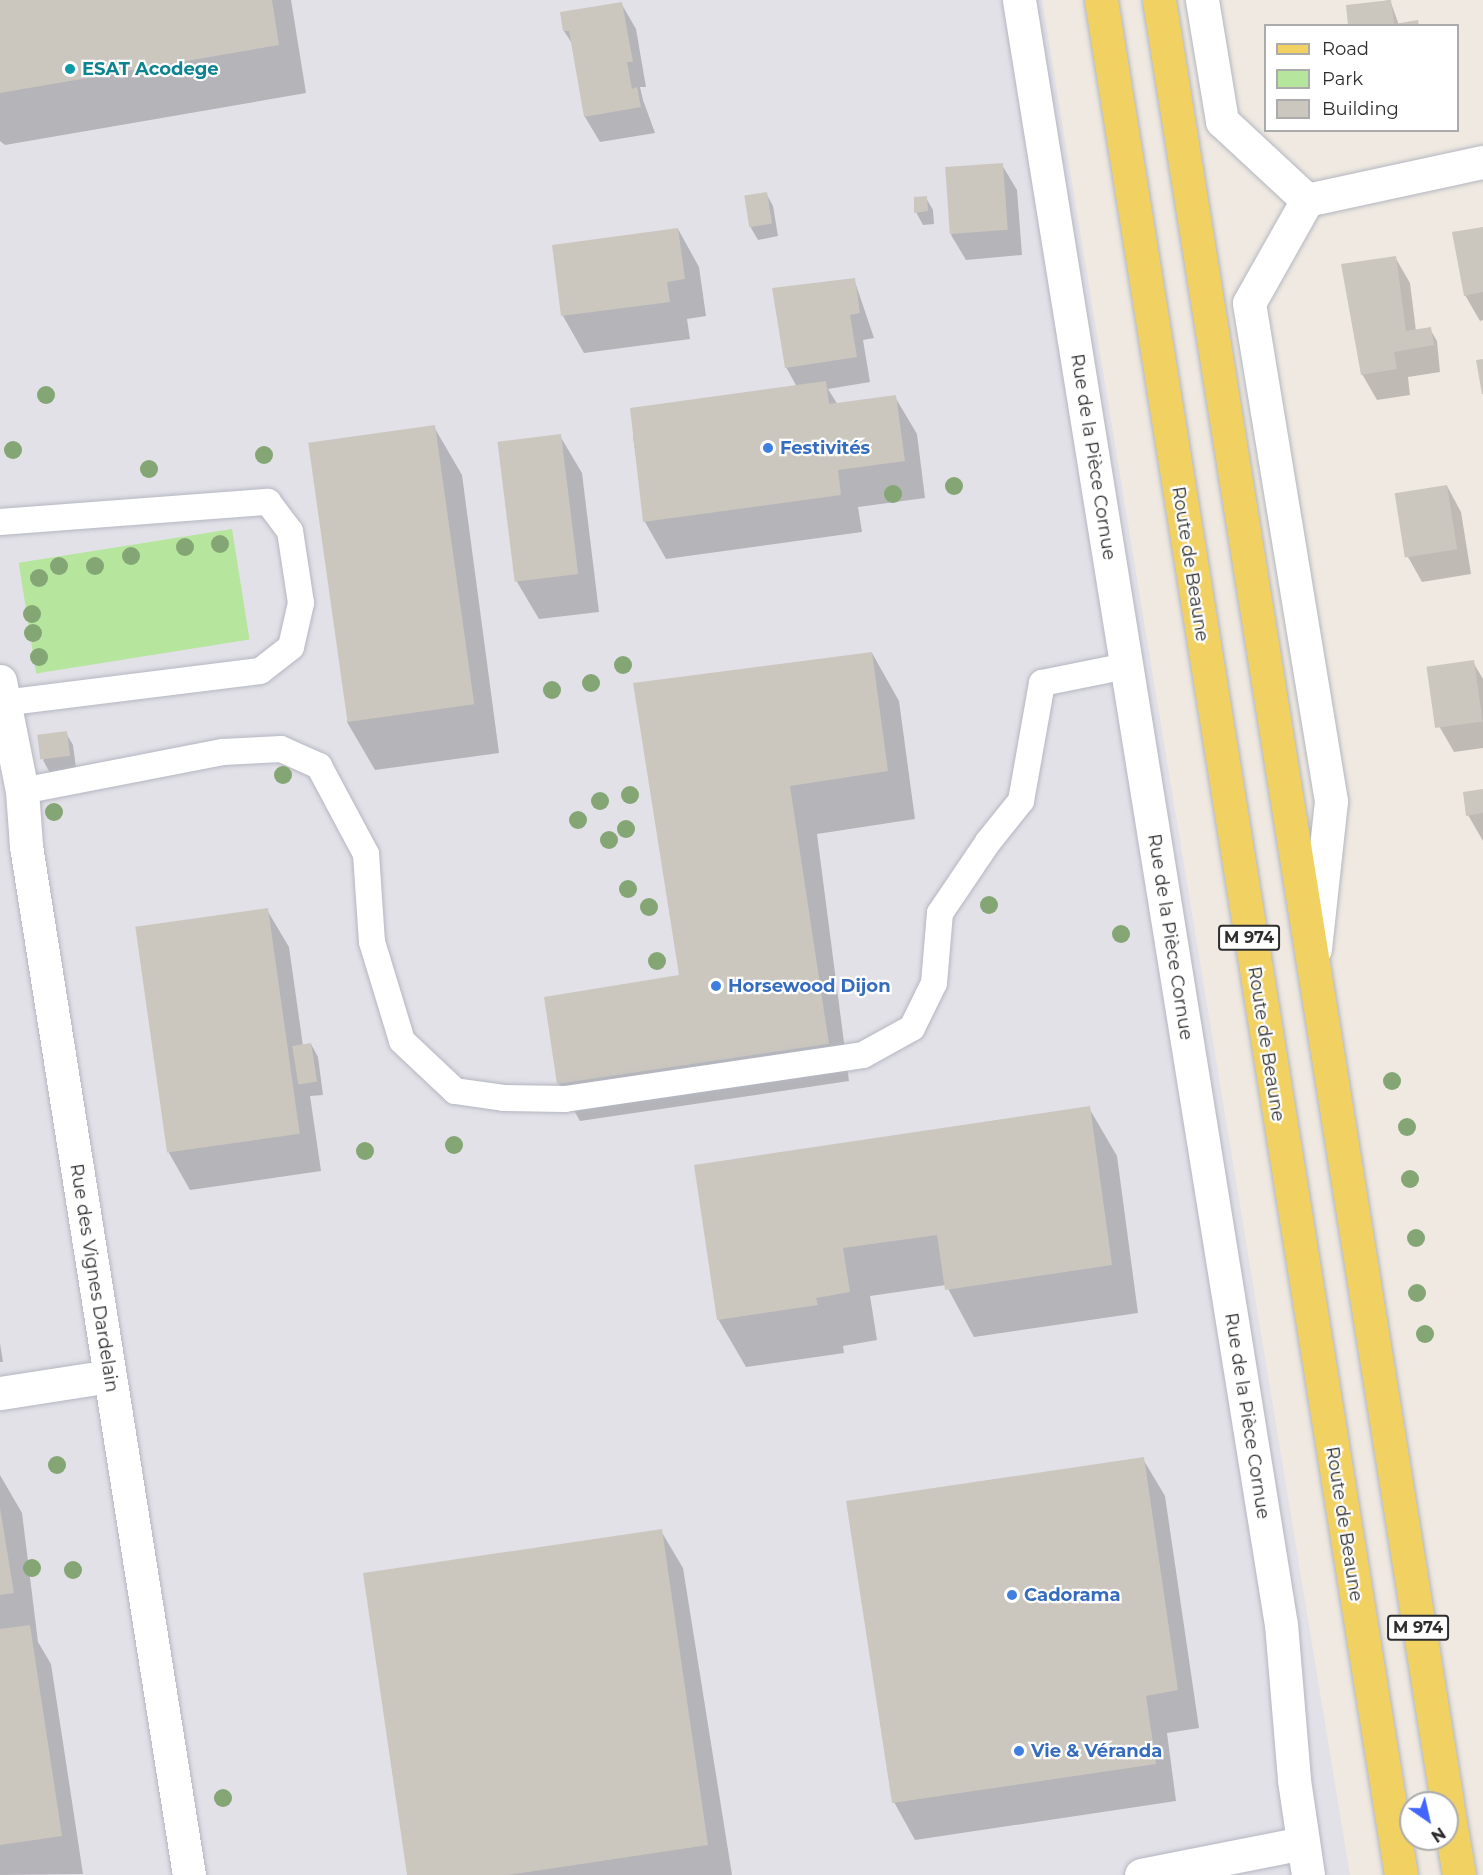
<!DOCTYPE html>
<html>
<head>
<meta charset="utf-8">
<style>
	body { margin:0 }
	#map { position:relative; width:1483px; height:1875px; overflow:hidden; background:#efe9e1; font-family:Montserrat,sans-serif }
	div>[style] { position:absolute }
	.industrial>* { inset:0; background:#e3e1e8 }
	.green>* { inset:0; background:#b6e59e; transform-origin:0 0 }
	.shadow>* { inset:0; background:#0003 }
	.building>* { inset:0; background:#cbc7bf; transform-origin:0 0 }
	.roads { filter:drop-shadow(0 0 2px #b4b7c1) drop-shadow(0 0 2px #b4b7c1) }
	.lane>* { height:26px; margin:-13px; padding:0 13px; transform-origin:13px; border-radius:13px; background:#fff }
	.street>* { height:33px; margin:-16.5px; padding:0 16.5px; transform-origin:16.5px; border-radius:16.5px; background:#fff }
	.primary>* { height:33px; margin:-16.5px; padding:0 16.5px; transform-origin:16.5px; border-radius:16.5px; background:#f2d163 }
	.trees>* { width:18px; height:18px; margin:-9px; border-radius:50%; background:#84a574 }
	.dots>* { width:16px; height:16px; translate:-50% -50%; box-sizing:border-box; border:3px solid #fff; border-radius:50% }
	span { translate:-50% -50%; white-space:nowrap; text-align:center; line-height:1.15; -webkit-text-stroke:4.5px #fff; paint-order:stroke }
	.shield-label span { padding:2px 4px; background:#fff; border:2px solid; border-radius:4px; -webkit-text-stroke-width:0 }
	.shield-label { font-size:16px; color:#2e2e2e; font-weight:700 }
	.culture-label { font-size:18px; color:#0d838f; font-weight:700 }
	.left { translate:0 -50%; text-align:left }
	.shop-label { font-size:18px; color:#366cbe; font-weight:700 }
	.street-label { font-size:18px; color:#2e2e2e }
	.legend { position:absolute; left:1264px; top:24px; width:195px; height:108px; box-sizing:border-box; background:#fff; border:2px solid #ababab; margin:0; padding:8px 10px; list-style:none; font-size:18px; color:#2e2e2e }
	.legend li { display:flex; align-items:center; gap:12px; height:30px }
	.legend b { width:30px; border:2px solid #ababab }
	.north { position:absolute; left:1399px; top:1791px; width:60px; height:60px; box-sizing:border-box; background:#fff; border:2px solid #ababab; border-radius:50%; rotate:146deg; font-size:16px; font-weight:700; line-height:24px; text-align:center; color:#2e2e2e }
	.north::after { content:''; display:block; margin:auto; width:21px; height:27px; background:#4264fb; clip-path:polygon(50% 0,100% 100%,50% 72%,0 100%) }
</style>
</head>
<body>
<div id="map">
	<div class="industrial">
		<div style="clip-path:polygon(0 0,1042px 0,1350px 1875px,0 1875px)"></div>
	</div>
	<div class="green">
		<div style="left:232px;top:529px;width:112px;height:216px;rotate:81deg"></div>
	</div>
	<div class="shadow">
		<div style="clip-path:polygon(0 0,291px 0,306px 93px,5px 145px,0 141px)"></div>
		<div style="clip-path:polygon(1390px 0,1399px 25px,1350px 26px,1348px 7px)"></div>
		<div style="clip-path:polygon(621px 3px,636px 29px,646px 87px,640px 87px,643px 100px,655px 133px,600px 142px,585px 117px,573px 45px,564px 31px)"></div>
		<div style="clip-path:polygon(1002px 165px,1017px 190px,1022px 255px,966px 260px,951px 235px)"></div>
		<div style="clip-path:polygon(766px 193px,773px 206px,778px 236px,758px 240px,751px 228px,746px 196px)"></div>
		<div style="clip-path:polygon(926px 198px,933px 210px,934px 224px,923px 225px,916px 212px)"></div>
		<div style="clip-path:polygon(678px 229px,699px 267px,706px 316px,687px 319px,690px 339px,584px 353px,563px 316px,554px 246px)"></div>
		<div style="clip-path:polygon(1483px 229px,1483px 320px,1480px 321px,1465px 295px)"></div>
		<div style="clip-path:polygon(1395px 257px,1410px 283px,1416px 331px,1430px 329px,1437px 341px,1440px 372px,1408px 377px,1410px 395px,1377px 400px,1362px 374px)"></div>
		<div style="clip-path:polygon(854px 279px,874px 338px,863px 340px,870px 382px,828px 389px,838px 405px,895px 397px,917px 434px,925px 498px,858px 507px,862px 532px,666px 559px,645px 522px,633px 436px,797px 387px,786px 367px)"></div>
		<div style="clip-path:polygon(434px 427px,462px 475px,499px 753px,375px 770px,347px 722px)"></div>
		<div style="clip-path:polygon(560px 436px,582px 473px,599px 612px,539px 619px,517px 582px)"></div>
		<div style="clip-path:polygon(1447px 486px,1461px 512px,1471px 574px,1422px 582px,1408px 557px)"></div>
		<div style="clip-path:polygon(872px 653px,899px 701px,915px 819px,817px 834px,849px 1081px,580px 1121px,559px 1084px,546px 998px,681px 976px,672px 914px)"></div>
		<div style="clip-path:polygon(1473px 662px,1483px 679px,1483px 748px,1454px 752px,1439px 726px)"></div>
		<div style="clip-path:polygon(66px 733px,73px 745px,76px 768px,50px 773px,43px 760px)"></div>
		<div style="clip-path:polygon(1483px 791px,1483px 841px,1468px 815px)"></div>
		<div style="clip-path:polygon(267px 910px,289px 947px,303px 1046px,311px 1044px,318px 1057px,323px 1095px,310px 1096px,321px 1171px,190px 1190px,169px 1153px,137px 928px)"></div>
		<div style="clip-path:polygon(1089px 1108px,1117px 1156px,1138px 1313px,974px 1337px,946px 1285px,870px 1296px,877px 1340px,843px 1346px,844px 1353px,746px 1367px,718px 1319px,696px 1166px)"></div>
		<div style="clip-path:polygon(0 1343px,3px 1362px,0 1362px)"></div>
		<div style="clip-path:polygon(1143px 1459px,1165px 1496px,1199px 1728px,1167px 1733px,1176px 1801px,915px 1840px,894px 1802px)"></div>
		<div style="clip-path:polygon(0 1475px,22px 1513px,38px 1642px,51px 1664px,83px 1874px,0 1875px)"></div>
		<div style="clip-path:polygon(661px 1531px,683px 1568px,732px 1875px,409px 1875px)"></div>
	</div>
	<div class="building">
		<div style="clip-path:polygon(0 0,272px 0,279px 45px,0 93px)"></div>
		<div style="clip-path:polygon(1391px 0,1394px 24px,1418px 20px,1419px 26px,1348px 26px,1346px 5px)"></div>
		<div style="clip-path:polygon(622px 2px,633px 62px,627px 62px,632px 89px,637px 87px,641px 107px,584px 117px,569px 31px,563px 31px,560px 12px)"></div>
		<div style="left:1003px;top:163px;width:67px;height:58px;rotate:86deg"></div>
		<div style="left:767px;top:192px;width:32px;height:23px;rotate:81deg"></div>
		<div style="clip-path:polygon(927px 196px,928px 211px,914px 213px,914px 197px)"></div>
		<div style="clip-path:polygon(1483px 227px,1483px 292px,1464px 296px,1452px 232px)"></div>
		<div style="clip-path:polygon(678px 228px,685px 279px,667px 282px,670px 302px,561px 316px,552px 245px)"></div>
		<div style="clip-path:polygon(1396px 256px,1406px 331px,1431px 327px,1434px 345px,1394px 352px,1397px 369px,1361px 375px,1341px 264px)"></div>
		<div style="clip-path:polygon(855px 278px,860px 313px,850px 315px,857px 357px,785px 368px,772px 288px)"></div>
		<div style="clip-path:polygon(1483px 359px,1483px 394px,1482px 394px,1476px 360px)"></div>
		<div style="clip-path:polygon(826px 381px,829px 404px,896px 395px,905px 461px,838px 470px,841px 495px,643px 522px,630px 408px)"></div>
		<div style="left:435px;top:425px;width:282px;height:128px;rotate:82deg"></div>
		<div style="left:561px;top:434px;width:141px;height:64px;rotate:83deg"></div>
		<div style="left:1447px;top:485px;width:65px;height:53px;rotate:81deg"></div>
		<div style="clip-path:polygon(872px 652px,888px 771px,790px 786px,829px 1044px,557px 1084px,544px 997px,679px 975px,633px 683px)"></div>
		<div style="left:1474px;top:660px;width:62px;height:48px;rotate:82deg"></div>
		<div style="left:67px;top:731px;width:25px;height:30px;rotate:83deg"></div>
		<div style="clip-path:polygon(1483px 789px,1483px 813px,1466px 816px,1463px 792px)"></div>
		<div style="left:268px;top:908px;width:228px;height:134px;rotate:82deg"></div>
		<div style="left:311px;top:1043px;width:39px;height:19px;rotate:81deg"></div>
		<div style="clip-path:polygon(1090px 1106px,1112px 1265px,945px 1290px,937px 1235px,843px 1248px,850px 1292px,816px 1298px,818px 1305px,717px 1320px,694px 1165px)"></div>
		<div style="clip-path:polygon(1144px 1457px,1178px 1690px,1146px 1696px,1156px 1764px,892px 1803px,846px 1501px)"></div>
		<div style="clip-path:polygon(0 1508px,14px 1593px,0 1595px)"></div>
		<div style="clip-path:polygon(662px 1529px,708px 1845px,508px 1875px,407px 1875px,363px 1573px)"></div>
		<div style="clip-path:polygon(30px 1625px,62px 1836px,0 1845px,0 1629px)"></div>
	</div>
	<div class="roads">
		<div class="lane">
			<div style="left:0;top:522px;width:269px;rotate:-4.3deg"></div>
			<div style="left:268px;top:502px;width:36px;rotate:53deg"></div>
			<div style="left:290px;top:531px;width:73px;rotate:81.3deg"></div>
			<div style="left:301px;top:603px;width:45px;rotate:102.8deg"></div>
			<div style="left:291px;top:647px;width:39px;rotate:142deg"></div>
			<div style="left:260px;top:671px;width:258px;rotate:172.9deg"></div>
			<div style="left:22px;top:791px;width:205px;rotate:-11deg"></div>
			<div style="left:223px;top:752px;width:58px;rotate:-3deg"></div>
			<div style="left:281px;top:749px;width:42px;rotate:24.1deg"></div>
			<div style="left:319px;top:766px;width:100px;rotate:61.9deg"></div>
			<div style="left:366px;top:854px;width:88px;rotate:86.1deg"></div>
			<div style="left:372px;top:942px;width:103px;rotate:73.1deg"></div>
			<div style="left:402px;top:1041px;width:73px;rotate:43.3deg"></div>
			<div style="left:455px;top:1091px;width:49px;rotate:8.1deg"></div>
			<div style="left:504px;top:1098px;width:61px;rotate:0.9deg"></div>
			<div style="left:565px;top:1099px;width:301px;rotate:-8.4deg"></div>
			<div style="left:863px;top:1055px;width:56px;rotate:-28.9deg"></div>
			<div style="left:912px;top:1028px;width:50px;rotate:-63.9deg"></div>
			<div style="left:934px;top:983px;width:70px;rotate:-85.1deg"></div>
			<div style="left:940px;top:913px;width:86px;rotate:-55.9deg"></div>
			<div style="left:988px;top:842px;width:53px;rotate:-51.2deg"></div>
			<div style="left:1021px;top:801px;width:120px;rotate:-79.9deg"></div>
			<div style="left:1042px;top:683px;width:86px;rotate:-11.4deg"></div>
		</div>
		<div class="street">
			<div style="left:1019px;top:0;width:1645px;rotate:80.84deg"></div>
			<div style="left:1281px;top:1624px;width:157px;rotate:85.2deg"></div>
			<div style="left:1294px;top:1780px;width:96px;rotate:81.6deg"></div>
			<div style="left:1202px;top:0;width:123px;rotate:80.6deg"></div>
			<div style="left:1222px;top:121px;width:116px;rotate:42.9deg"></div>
			<div style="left:1307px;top:200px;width:118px;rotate:119.4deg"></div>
			<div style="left:1249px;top:303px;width:505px;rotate:80.65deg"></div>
			<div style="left:1331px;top:801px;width:149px;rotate:96.2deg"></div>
			<div style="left:1307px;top:200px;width:180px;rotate:-12.2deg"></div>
			<div style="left:0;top:681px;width:112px;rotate:78.7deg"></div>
			<div style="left:22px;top:791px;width:55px;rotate:85.8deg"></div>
			<div style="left:26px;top:846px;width:1042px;rotate:81deg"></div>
			<div style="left:0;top:1393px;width:111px;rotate:-8.8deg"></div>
			<div style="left:1141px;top:1875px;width:165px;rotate:-11.2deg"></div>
		</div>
		<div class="primary">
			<div style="left:1101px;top:0;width:1899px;rotate:80.91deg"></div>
			<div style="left:1159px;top:0;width:1826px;rotate:80.92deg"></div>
			<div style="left:1447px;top:1804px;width:72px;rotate:80.4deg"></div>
		</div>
	</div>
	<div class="trees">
		<div style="left:46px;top:395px"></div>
		<div style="left:13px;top:450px"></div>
		<div style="left:264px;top:455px"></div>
		<div style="left:149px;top:469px"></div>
		<div style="left:954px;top:486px"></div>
		<div style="left:893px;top:494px"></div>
		<div style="left:220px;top:544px"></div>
		<div style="left:185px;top:547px"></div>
		<div style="left:131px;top:556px"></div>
		<div style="left:59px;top:566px"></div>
		<div style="left:95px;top:566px"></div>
		<div style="left:39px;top:578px"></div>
		<div style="left:32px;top:614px"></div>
		<div style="left:33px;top:633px"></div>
		<div style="left:39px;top:657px"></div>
		<div style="left:623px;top:665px"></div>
		<div style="left:591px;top:683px"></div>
		<div style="left:552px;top:690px"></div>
		<div style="left:283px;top:775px"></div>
		<div style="left:630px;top:795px"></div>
		<div style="left:600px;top:801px"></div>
		<div style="left:54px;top:812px"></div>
		<div style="left:578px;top:820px"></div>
		<div style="left:626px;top:829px"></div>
		<div style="left:609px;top:840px"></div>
		<div style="left:628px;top:889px"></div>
		<div style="left:989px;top:905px"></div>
		<div style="left:649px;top:907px"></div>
		<div style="left:1121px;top:934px"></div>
		<div style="left:657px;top:961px"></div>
		<div style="left:1392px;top:1081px"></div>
		<div style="left:1407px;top:1127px"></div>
		<div style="left:454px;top:1145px"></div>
		<div style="left:365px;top:1151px"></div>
		<div style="left:1410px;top:1179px"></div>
		<div style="left:1416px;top:1238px"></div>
		<div style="left:1417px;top:1293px"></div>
		<div style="left:1425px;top:1334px"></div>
		<div style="left:57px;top:1465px"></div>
		<div style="left:32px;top:1568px"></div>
		<div style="left:73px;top:1570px"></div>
		<div style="left:223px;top:1798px"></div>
	</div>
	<div class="dots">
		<div style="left:70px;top:69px;background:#0f9aa8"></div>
		<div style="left:768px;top:448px;background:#3f7fe0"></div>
		<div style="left:716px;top:986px;background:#3f7fe0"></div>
		<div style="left:1012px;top:1595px;background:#3f7fe0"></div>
		<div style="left:1019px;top:1751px;background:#3f7fe0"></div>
	</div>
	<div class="shield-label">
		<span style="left:1249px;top:938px">M 974</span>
		<span style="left:1418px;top:1628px">M 974</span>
	</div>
	<div class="culture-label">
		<span class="left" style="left:82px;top:69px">ESAT Acodege</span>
	</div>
	<div class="shop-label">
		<span class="left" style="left:780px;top:448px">Festivités</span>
		<span class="left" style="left:728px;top:986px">Horsewood Dijon</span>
		<span class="left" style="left:1024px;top:1595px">Cadorama</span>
		<span class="left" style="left:1031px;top:1751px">Vie &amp; Véranda</span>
	</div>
	<div class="street-label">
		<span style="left:1093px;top:457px;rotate:81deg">Rue de la Pièce Cornue</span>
		<span style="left:1190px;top:564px;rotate:81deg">Route de Beaune</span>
		<span style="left:1170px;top:937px;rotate:81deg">Rue de la Pièce Cornue</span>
		<span style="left:1266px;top:1044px;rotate:81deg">Route de Beaune</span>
		<span style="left:94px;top:1278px;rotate:81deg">Rue des Vignes Dardelain</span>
		<span style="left:1247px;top:1416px;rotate:81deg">Rue de la Pièce Cornue</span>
		<span style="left:1344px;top:1524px;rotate:81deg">Route de Beaune</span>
	</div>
	<ul class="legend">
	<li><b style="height:8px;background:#f2d163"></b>Road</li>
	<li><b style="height:16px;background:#b6e59e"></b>Park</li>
	<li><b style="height:16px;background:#cbc7bf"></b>Building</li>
	</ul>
	<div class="north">N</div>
</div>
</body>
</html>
